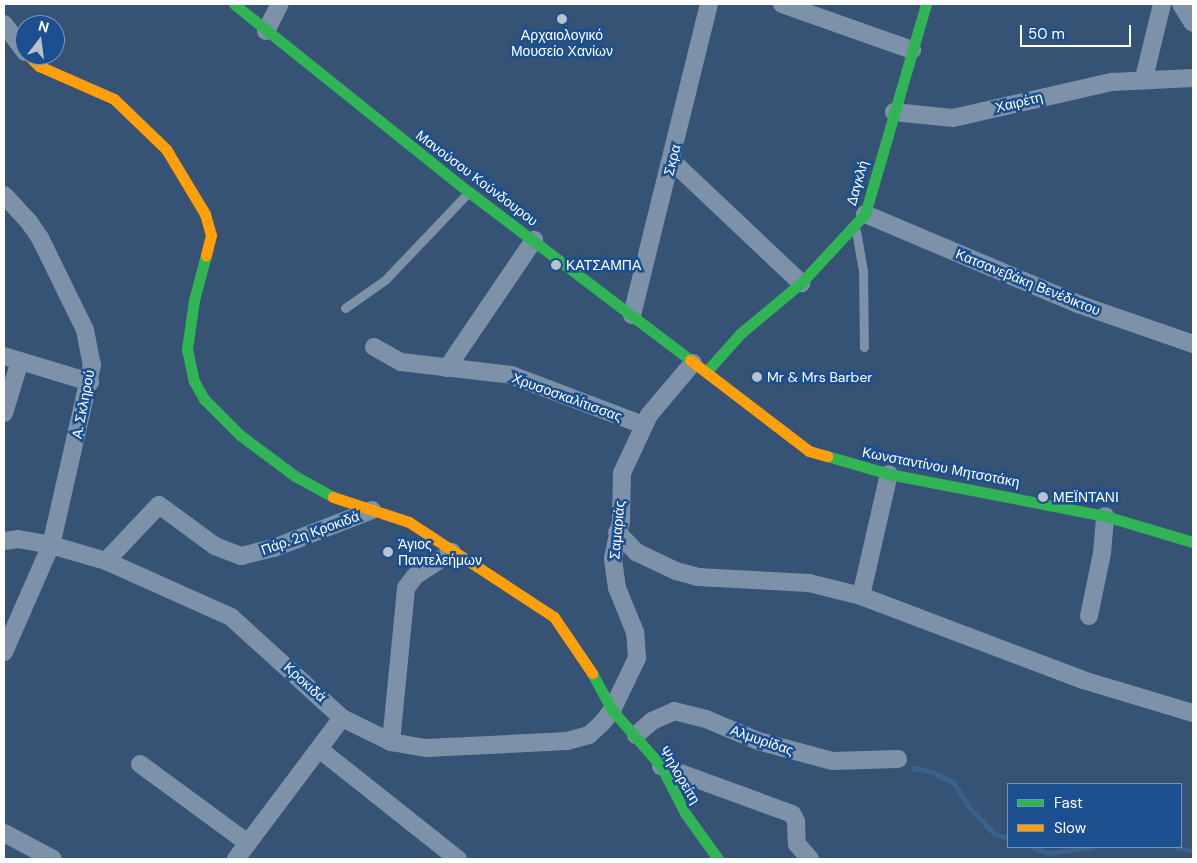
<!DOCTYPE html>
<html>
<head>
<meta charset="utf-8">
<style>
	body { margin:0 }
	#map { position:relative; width:1197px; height:863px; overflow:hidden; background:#365274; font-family:"DM Sans",sans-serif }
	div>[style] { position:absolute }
	.stream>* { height:4.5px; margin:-2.25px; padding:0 2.25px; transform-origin:2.25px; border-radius:2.25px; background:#3b618d }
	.lane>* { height:9px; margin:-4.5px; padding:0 4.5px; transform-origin:4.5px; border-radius:4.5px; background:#7d92a8 }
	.street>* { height:18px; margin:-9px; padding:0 9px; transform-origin:9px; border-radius:9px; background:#7d92a8 }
	.fast>* { height:11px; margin:-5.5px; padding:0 5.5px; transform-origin:5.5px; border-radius:5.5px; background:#30b455 }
	.slow>* { height:11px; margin:-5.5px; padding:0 5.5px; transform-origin:5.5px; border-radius:5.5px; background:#ff9f0a }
	.dots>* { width:14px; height:14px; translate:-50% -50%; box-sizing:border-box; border:2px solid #1b4f8f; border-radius:50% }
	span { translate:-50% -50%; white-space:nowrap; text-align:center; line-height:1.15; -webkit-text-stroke:5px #1b4f8f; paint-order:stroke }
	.poi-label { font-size:14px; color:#fff }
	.left { translate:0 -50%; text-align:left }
	.street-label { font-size:14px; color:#fff }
	.frame { position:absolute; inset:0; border:5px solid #fff; pointer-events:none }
	.legend { position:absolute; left:1007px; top:783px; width:175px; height:65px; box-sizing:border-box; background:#1b4f8f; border:1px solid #7695bc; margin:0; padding:6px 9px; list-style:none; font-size:15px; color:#fff }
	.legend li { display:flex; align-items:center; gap:10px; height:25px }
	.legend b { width:25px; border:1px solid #7695bc }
	.north { position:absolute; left:15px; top:15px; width:50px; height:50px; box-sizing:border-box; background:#1b4f8f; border:1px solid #7695bc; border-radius:50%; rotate:15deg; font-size:14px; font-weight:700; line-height:20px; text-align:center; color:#fff }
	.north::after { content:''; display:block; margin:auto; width:18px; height:22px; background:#b9c2ce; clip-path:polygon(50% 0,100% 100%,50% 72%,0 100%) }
	.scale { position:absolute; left:1020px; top:25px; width:111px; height:22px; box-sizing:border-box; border:2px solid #fff; border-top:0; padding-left:6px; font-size:15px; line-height:18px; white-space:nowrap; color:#fff; -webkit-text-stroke:4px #1b4f8f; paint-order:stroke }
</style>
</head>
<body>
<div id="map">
	<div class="stream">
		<div style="left:913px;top:768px;width:20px;rotate:11deg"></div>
		<div style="left:933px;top:772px;width:24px;rotate:28deg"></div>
		<div style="left:954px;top:783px;width:30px;rotate:57deg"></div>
		<div style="left:970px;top:808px;width:36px;rotate:46deg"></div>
		<div style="left:995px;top:834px;width:14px;rotate:17deg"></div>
		<div style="left:1032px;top:847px;width:18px;rotate:19deg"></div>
		<div style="left:1049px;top:853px;width:44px;rotate:-7.8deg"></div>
		<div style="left:1176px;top:847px;width:17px;rotate:13deg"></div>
	</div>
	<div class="lane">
		<div style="left:856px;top:231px;width:40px;rotate:80deg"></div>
		<div style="left:863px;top:270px;width:77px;rotate:89.3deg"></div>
		<div style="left:345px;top:308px;width:49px;rotate:-35deg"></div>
		<div style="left:385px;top:280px;width:119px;rotate:-46.4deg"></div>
	</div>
	<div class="street">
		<div style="left:782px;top:4px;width:138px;rotate:19.5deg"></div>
		<div style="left:1181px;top:4px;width:22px;rotate:58deg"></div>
		<div style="left:4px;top:24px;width:35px;rotate:53deg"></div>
		<div style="left:266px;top:31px;width:30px;rotate:-63deg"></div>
		<div style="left:1144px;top:78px;width:76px;rotate:-76.3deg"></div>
		<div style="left:894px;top:112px;width:59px;rotate:5.8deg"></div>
		<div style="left:953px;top:118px;width:163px;rotate:-12.8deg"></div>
		<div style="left:1112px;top:82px;width:81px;rotate:-2.8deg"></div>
		<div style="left:672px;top:161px;width:178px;rotate:43.4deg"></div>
		<div style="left:4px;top:195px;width:37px;rotate:47deg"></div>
		<div style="left:29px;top:222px;width:19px;rotate:55deg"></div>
		<div style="left:40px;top:238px;width:102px;rotate:63.9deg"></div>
		<div style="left:85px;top:330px;width:36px;rotate:79deg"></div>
		<div style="left:92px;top:365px;width:185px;rotate:102.8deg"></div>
		<div style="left:51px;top:545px;width:117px;rotate:113.7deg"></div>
		<div style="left:865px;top:214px;width:231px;rotate:22.9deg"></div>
		<div style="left:1078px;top:304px;width:122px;rotate:19.2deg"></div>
		<div style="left:632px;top:315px;width:320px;rotate:-76.1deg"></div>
		<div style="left:374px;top:347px;width:31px;rotate:29deg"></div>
		<div style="left:401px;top:362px;width:111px;rotate:6.7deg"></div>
		<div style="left:511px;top:375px;width:141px;rotate:20.7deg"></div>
		<div style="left:4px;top:356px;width:90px;rotate:16.8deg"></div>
		<div style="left:447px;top:368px;width:155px;rotate:-55.8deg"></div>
		<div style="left:4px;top:413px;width:54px;rotate:-72.9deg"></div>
		<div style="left:617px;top:532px;width:28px;rotate:46deg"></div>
		<div style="left:636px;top:552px;width:44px;rotate:25.4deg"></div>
		<div style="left:676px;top:571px;width:23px;rotate:15deg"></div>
		<div style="left:698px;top:577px;width:111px;rotate:3.1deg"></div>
		<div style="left:809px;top:583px;width:54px;rotate:14deg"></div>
		<div style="left:861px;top:596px;width:237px;rotate:20.7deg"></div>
		<div style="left:1083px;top:680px;width:115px;rotate:16.7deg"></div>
		<div style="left:4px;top:541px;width:14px;rotate:-8deg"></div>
		<div style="left:18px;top:539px;width:34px;rotate:10deg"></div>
		<div style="left:51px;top:545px;width:57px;rotate:16.2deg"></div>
		<div style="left:106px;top:561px;width:137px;rotate:24.1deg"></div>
		<div style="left:231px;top:617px;width:150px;rotate:42.3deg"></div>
		<div style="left:342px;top:718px;width:55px;rotate:26.1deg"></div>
		<div style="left:391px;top:742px;width:36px;rotate:10deg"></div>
		<div style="left:426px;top:748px;width:141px;rotate:-2.8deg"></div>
		<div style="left:567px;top:741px;width:23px;rotate:-15deg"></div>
		<div style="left:589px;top:735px;width:18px;rotate:-43deg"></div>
		<div style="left:602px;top:723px;width:16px;rotate:-52deg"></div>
		<div style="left:612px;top:710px;width:58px;rotate:-64.3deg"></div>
		<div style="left:637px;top:658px;width:26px;rotate:-94deg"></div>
		<div style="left:635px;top:632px;width:48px;rotate:-112.2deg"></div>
		<div style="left:617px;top:588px;width:30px;rotate:-98deg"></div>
		<div style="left:613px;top:558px;width:39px;rotate:-78deg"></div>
		<div style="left:621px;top:520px;width:47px;rotate:-88.8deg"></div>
		<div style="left:622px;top:473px;width:64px;rotate:-65deg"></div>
		<div style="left:649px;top:415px;width:68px;rotate:-49.8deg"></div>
		<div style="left:106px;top:561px;width:77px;rotate:-46.6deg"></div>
		<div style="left:159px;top:505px;width:69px;rotate:36.2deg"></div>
		<div style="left:215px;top:546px;width:28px;rotate:21deg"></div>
		<div style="left:241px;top:556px;width:34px;rotate:-14deg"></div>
		<div style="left:274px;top:548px;width:105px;rotate:-21.2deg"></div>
		<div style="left:861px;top:596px;width:125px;rotate:-77.1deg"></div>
		<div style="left:1089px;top:616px;width:64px;rotate:-78.3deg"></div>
		<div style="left:1102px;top:553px;width:37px;rotate:-85deg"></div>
		<div style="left:636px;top:735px;width:21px;rotate:-41deg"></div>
		<div style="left:652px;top:721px;width:24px;rotate:-24deg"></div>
		<div style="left:674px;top:711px;width:33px;rotate:14deg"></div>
		<div style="left:706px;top:719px;width:56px;rotate:22.9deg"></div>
		<div style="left:758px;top:741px;width:77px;rotate:15.1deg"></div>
		<div style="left:832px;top:761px;width:66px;rotate:-1.7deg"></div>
		<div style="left:391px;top:742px;width:155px;rotate:-84.4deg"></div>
		<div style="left:406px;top:588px;width:15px;rotate:-53deg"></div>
		<div style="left:415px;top:576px;width:44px;rotate:-33deg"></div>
		<div style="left:319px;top:749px;width:177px;rotate:38.4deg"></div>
		<div style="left:140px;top:764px;width:134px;rotate:36.2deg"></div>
		<div style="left:661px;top:766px;width:140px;rotate:20.1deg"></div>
		<div style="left:792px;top:814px;width:8px;rotate:60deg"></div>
		<div style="left:796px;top:821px;width:23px;rotate:88deg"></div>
		<div style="left:797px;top:844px;width:20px;rotate:49deg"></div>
		<div style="left:4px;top:833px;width:55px;rotate:28deg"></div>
		<div style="left:236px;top:859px;width:176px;rotate:-53.1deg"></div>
	</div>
	<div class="fast">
		<div style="left:234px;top:4px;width:301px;rotate:38.7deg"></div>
		<div style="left:469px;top:192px;width:278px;rotate:37.2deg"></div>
		<div style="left:206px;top:255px;width:47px;rotate:104.9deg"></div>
		<div style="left:194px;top:300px;width:49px;rotate:98.1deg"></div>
		<div style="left:187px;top:349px;width:33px;rotate:78deg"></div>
		<div style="left:194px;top:381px;width:21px;rotate:61deg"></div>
		<div style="left:204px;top:399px;width:51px;rotate:45deg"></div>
		<div style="left:240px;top:435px;width:69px;rotate:36.7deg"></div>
		<div style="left:295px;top:476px;width:43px;rotate:28.9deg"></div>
		<div style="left:706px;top:372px;width:52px;rotate:-48.1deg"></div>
		<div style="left:741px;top:333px;width:78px;rotate:-39.8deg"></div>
		<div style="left:801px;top:283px;width:94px;rotate:-47.2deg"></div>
		<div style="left:865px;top:214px;width:219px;rotate:-73.8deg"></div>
		<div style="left:827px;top:456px;width:65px;rotate:16.2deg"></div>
		<div style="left:889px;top:474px;width:220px;rotate:11deg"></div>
		<div style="left:1105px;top:516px;width:92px;rotate:16.5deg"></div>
		<div style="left:592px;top:673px;width:42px;rotate:61.6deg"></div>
		<div style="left:612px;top:710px;width:74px;rotate:48.8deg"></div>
		<div style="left:661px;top:766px;width:53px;rotate:62.9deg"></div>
		<div style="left:685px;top:813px;width:57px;rotate:54.3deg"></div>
	</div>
	<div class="slow">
		<div style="left:28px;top:55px;width:16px;rotate:45deg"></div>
		<div style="left:39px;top:66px;width:82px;rotate:23.7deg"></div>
		<div style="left:114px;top:99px;width:72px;rotate:43.9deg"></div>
		<div style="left:166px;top:149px;width:76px;rotate:59deg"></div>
		<div style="left:205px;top:214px;width:22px;rotate:74deg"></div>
		<div style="left:211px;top:235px;width:21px;rotate:104deg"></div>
		<div style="left:690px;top:360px;width:150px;rotate:37.4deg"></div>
		<div style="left:809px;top:451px;width:19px;rotate:16deg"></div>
		<div style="left:333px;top:497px;width:80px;rotate:18.2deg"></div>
		<div style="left:409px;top:522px;width:173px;rotate:33.2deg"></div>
		<div style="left:554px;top:617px;width:68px;rotate:55.8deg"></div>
	</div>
	<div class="dots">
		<div style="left:562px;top:19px;background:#b9c2ce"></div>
		<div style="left:556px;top:265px;background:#b9c2ce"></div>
		<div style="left:757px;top:377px;background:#b9c2ce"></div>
		<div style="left:1043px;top:497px;background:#b9c2ce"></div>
		<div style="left:388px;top:552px;background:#b9c2ce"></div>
	</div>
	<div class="poi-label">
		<span style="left:562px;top:43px">Αρχαιολογικό<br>Μουσείο Χανίων</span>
		<span class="left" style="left:566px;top:265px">ΚΑΤΣΑΜΠΑ</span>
		<span class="left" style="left:767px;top:377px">Mr &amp; Mrs Barber</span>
		<span class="left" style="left:1053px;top:497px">ΜΕΪΝΤΑΝΙ</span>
		<span class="left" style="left:398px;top:552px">Άγιος<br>Παντελεήμων</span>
	</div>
	<div class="street-label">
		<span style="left:1019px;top:102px;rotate:-14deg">Χαιρέτη</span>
		<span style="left:672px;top:160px;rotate:-76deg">Σκρα</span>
		<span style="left:477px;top:178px;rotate:37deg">Μανούσου Κούνδουρου</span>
		<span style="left:857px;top:183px;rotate:-74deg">Δαγκλή</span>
		<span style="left:1028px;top:282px;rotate:22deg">Κατσανεβάκη Βενέδικτου</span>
		<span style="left:567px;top:397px;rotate:20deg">Χρυσοσκαλίτισσας</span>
		<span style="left:83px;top:404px;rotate:-79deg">Α. Σκληρού</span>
		<span style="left:941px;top:467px;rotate:11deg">Κωνσταντίνου Μητσοτάκη</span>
		<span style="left:617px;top:530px;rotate:-85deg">Σαμαριάς</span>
		<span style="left:310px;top:533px;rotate:-20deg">Πάρ. 2η Κροκιδά</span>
		<span style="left:305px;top:682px;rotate:42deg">Κροκιδά</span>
		<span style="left:762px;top:740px;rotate:19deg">Αλμυρίδας</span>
		<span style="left:680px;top:775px;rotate:59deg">Ψηλορείτη</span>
	</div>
	<div class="frame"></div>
	<ul class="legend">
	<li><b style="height:6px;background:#30b455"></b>Fast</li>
	<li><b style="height:6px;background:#ff9f0a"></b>Slow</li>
	</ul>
	<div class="north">N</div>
	<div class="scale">50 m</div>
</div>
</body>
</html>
